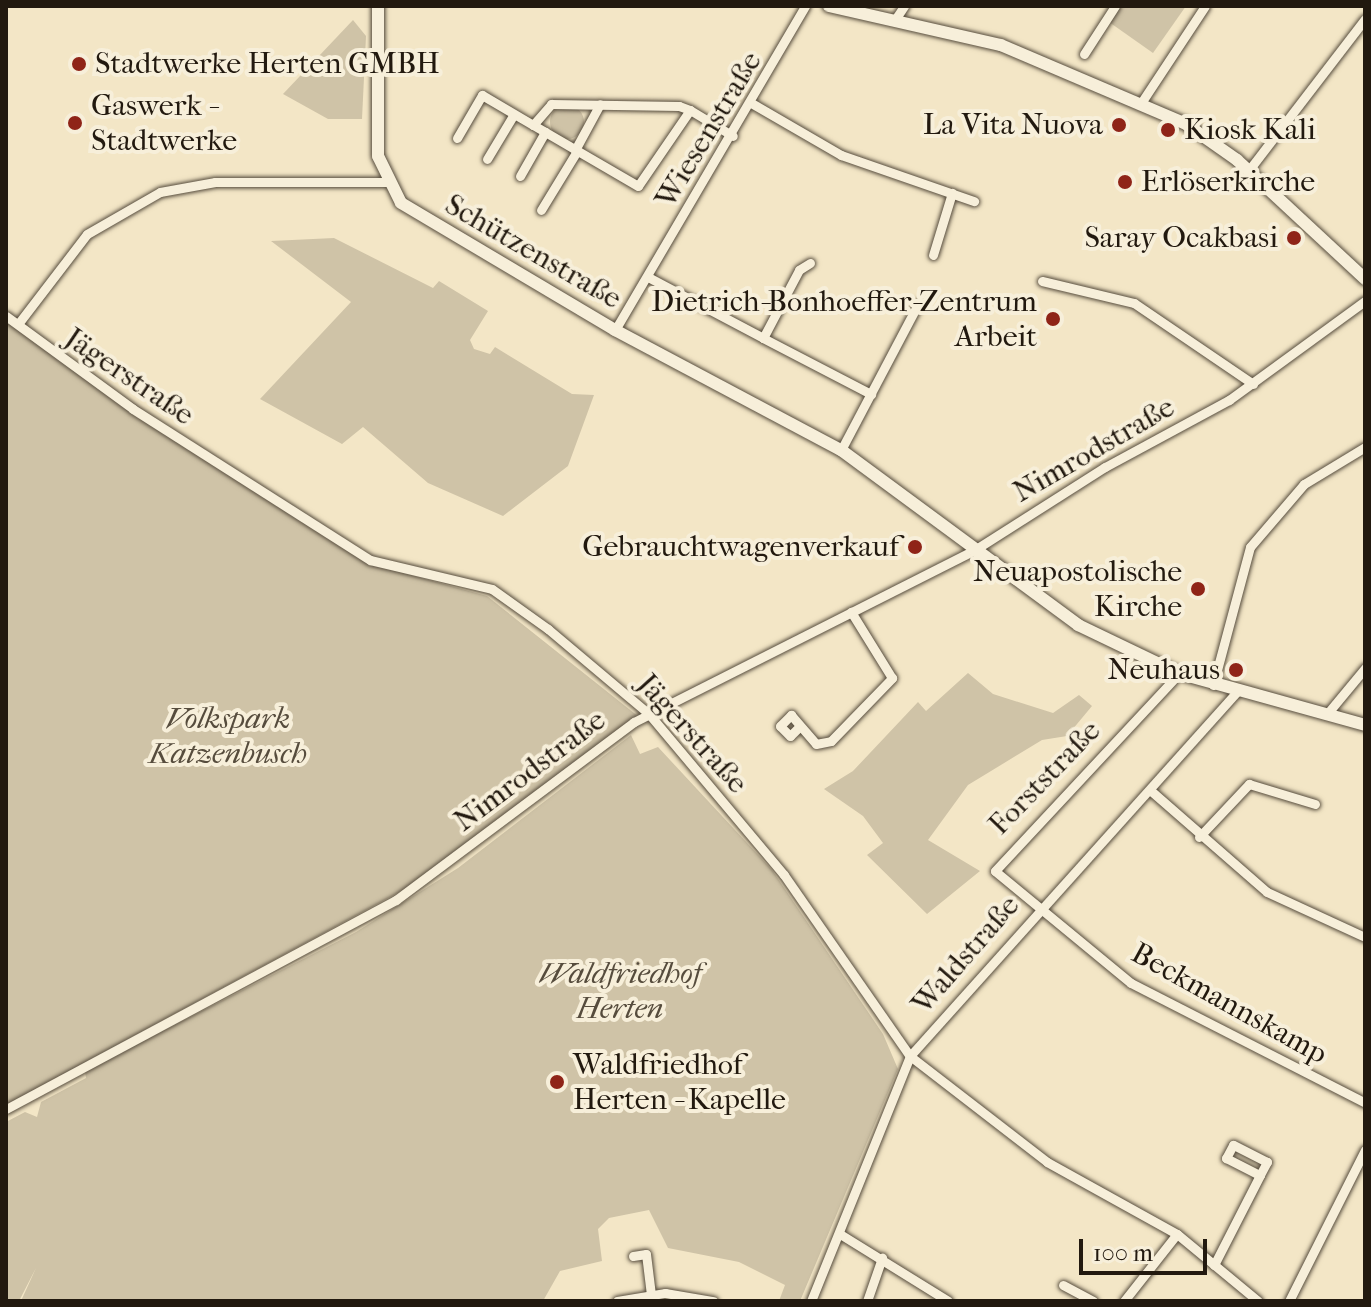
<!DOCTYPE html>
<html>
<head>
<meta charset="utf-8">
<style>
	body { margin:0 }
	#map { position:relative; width:1371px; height:1307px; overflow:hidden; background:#f3e6c6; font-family:"IM FELL French Canon",serif }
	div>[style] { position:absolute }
	.green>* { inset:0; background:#cfc3a7 }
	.round { border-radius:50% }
	.roads { filter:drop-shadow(0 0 2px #564c3d) drop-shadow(0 0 2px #564c3d) }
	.street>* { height:9px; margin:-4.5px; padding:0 4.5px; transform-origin:4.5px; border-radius:4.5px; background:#f7efda }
	.secondary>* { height:12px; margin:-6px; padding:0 6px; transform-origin:6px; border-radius:6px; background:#f7efda }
	.dots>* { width:22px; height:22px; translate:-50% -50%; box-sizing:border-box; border:4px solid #f7efda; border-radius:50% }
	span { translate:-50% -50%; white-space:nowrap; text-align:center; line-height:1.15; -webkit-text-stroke:8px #f7efda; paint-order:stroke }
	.poi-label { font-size:30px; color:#22190f }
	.left { translate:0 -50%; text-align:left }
	.right { translate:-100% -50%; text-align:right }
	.street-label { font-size:30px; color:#22190f }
	.park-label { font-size:30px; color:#564c3d; font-style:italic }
	.frame { position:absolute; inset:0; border:8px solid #22190f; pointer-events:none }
	.scale { position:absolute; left:1079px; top:1239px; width:128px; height:36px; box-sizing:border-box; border:4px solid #22190f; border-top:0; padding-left:10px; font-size:24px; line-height:28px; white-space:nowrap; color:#22190f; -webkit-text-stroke:6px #f7efda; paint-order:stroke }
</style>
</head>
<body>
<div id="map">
	<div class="green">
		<div style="clip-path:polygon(1120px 6px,1186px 6px,1153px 53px,1109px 22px)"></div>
		<div style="clip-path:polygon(353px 20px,366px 36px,362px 119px,328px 119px,283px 94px)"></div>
		<div class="round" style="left:550px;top:105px;width:34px;height:34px"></div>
		<div style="clip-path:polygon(334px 238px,433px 288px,439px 281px,488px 311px,470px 340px,474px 349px,490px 354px,495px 347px,572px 394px,594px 395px,568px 466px,503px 516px,428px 483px,363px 427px,342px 444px,260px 399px,351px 302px,271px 241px)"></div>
		<div style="clip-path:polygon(6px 316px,367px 563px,487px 596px,639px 717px,438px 871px,6px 1105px)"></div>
		<div style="clip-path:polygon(968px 673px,993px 694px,1053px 713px,1079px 695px,1092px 706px,1067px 736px,1042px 740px,968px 785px,928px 840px,980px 871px,927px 914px,867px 855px,883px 843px,863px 816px,824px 789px,853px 771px,918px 702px,926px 711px)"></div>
		<div style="clip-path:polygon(631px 735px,640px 754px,658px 747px,772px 870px,883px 1034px,898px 1069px,800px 1301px,779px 1301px,785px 1285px,739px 1262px,668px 1248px,649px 1210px,609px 1218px,598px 1229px,602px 1261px,560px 1271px,543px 1301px,21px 1301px,36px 1268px,19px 1301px,6px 1301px,6px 1122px,25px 1112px,37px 1117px,41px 1102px,86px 1078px,85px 1071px,356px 932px,458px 868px)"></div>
	</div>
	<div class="roads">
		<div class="street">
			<div style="left:896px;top:18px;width:14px;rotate:-56deg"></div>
			<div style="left:1084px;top:54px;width:57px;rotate:-57.1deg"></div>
			<div style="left:1141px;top:103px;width:116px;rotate:-56.6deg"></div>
			<div style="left:753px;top:104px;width:102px;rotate:30.1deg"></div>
			<div style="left:841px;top:155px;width:141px;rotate:19.1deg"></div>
			<div style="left:690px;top:110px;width:92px;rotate:124.4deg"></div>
			<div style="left:638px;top:186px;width:121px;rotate:-149.8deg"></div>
			<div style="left:533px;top:125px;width:28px;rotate:-49deg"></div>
			<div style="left:551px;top:104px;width:128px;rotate:0.9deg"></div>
			<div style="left:679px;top:106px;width:12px;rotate:20deg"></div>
			<div style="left:690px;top:110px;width:50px;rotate:31.2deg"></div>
			<div style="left:457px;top:138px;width:50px;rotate:-59.8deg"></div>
			<div style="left:482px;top:95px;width:59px;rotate:30.5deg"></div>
			<div style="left:575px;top:150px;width:52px;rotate:-61.5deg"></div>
			<div style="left:487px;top:159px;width:52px;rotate:-59deg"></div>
			<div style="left:1249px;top:170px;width:190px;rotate:-52.5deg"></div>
			<div style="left:520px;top:176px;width:51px;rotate:-60.4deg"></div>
			<div style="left:541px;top:210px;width:69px;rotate:-58.6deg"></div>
			<div style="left:933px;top:255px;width:65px;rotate:-73deg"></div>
			<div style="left:810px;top:263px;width:13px;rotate:148deg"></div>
			<div style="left:799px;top:270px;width:77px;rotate:117.9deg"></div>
			<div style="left:763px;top:338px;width:122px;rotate:27.4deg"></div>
			<div style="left:648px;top:277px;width:130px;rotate:27.9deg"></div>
			<div style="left:1042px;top:281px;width:95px;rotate:13.4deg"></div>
			<div style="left:1134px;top:303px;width:144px;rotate:34.2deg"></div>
			<div style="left:6px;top:316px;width:157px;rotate:36.2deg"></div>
			<div style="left:133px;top:409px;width:281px;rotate:32.5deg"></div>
			<div style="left:370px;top:560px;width:125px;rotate:13.4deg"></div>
			<div style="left:492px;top:589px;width:69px;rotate:35.5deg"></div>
			<div style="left:548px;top:629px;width:132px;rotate:40.1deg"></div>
			<div style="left:649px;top:714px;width:210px;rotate:50deg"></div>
			<div style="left:784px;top:875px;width:221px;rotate:55.2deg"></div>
			<div style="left:910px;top:1056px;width:173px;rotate:37.7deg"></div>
			<div style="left:1047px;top:1162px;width:149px;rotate:29deg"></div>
			<div style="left:1177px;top:1234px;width:105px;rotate:39.6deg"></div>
			<div style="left:18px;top:324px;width:113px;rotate:-52.5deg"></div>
			<div style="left:87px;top:234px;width:84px;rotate:-29.9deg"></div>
			<div style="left:160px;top:192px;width:56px;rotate:-10.3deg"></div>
			<div style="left:215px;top:182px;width:172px"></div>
			<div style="left:615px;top:330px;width:376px;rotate:-59.6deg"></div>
			<div style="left:841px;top:450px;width:165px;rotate:-62.2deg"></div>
			<div style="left:1173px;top:680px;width:261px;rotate:133deg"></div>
			<div style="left:995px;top:871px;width:176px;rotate:39.5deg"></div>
			<div style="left:1131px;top:983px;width:263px;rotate:27.1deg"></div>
			<div style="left:1213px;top:685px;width:143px;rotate:-75deg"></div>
			<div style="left:1250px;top:547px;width:83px;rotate:-49.4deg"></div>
			<div style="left:1304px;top:484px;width:71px;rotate:-31.2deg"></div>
			<div style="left:1327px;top:714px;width:60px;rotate:-50.4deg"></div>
			<div style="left:798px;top:728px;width:11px;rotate:135deg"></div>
			<div style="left:790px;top:736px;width:14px;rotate:-135deg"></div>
			<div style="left:780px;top:726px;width:16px;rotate:-45deg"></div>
			<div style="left:791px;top:715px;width:38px;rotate:49deg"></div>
			<div style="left:816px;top:744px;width:15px;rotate:-11deg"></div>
			<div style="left:831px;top:741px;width:88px;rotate:-45.9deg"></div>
			<div style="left:892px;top:678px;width:78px;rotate:-121.8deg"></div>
			<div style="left:1150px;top:790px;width:155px;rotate:41.1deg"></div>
			<div style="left:1267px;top:892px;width:108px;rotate:24.7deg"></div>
			<div style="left:1199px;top:837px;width:73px;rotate:-46.7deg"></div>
			<div style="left:1249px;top:784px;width:69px;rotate:16.9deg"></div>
			<div style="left:6px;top:1109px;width:442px;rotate:-28.2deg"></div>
			<div style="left:396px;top:900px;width:297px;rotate:-36.8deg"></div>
			<div style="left:634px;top:722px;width:380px;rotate:-26.8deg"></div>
			<div style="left:973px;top:551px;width:156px;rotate:-32.5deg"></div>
			<div style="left:1105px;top:467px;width:141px;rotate:-28.4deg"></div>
			<div style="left:1229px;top:400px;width:168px;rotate:-36.1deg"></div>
			<div style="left:840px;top:1234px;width:127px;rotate:31.8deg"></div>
			<div style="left:633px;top:1256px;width:13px;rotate:-9deg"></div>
			<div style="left:646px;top:1254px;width:41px;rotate:83deg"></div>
			<div style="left:1214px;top:1265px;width:101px;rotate:-62.9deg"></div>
			<div style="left:1260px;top:1175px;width:15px;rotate:-62deg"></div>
			<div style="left:1267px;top:1162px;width:38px;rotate:-153deg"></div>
			<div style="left:1233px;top:1145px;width:15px;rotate:118deg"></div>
			<div style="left:1226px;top:1158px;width:38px;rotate:27deg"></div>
			<div style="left:1063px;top:1285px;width:34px;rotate:28deg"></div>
			<div style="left:617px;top:1301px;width:49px;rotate:-9.5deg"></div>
			<div style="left:665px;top:1293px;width:49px;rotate:9.5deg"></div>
			<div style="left:811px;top:1301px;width:264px;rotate:-68deg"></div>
			<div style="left:910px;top:1056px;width:489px;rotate:-48.1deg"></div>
			<div style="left:867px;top:1301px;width:46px;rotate:-70.8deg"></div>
			<div style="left:1124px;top:1301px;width:85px;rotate:-51.7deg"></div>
			<div style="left:1289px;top:1301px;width:169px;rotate:-63.3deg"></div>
		</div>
		<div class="secondary">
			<div style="left:378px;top:6px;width:150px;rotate:90deg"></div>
			<div style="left:378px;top:156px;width:52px;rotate:63.9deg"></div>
			<div style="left:401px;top:203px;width:249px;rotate:30.7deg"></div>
			<div style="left:615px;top:330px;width:256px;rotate:28deg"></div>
			<div style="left:841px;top:450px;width:295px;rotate:36.4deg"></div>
			<div style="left:1078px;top:625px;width:111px;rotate:25.6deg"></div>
			<div style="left:1178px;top:673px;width:194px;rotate:15.5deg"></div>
			<div style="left:829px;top:6px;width:176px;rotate:12.8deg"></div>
			<div style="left:1001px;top:45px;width:201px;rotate:23.1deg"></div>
			<div style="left:1186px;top:124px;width:62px;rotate:35.2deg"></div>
			<div style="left:1237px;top:160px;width:175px;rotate:42.9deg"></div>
		</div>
	</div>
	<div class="dots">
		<div style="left:79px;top:64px;background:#8f2418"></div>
		<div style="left:75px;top:123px;background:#8f2418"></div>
		<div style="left:1119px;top:125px;background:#8f2418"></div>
		<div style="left:1168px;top:130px;background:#8f2418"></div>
		<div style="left:1125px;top:182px;background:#8f2418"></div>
		<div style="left:1294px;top:238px;background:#8f2418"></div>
		<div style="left:1053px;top:319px;background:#8f2418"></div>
		<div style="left:915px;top:547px;background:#8f2418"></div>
		<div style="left:1198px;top:589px;background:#8f2418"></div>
		<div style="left:1236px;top:670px;background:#8f2418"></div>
		<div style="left:557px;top:1082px;background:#8f2418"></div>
	</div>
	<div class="poi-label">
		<span class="left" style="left:95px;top:64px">Stadtwerke Herten GMBH</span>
		<span class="left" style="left:91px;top:123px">Gaswerk -<br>Stadtwerke</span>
		<span class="right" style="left:1103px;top:125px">La Vita Nuova</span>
		<span class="left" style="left:1184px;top:130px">Kiosk Kali</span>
		<span class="left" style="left:1141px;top:182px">Erlöserkirche</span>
		<span class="right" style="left:1278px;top:238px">Saray Ocakbasi</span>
		<span class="right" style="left:1037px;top:319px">Dietrich-Bonhoeffer-Zentrum<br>Arbeit</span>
		<span class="right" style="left:899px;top:547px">Gebrauchtwagenverkauf</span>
		<span class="right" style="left:1182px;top:589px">Neuapostolische<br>Kirche</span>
		<span class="right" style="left:1220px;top:670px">Neuhaus</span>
		<span class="left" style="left:573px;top:1082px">Waldfriedhof<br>Herten - Kapelle</span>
	</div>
	<div class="street-label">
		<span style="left:709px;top:130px;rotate:-59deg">Wiesenstraße</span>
		<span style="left:533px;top:252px;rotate:30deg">Schützenstraße</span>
		<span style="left:129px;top:377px;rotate:34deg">Jägerstraße</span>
		<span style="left:1094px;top:450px;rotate:-30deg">Nimrodstraße</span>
		<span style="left:692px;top:734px;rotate:48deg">Jägerstraße</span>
		<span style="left:530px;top:771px;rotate:-37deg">Nimrodstraße</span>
		<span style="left:1045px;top:778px;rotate:-46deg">Forststraße</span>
		<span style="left:966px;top:955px;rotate:-49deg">Waldstraße</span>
		<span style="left:1229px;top:1004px;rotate:29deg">Beckmannskamp</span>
	</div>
	<div class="park-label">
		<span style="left:228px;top:736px">Volkspark<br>Katzenbusch</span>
		<span style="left:620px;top:991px">Waldfriedhof<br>Herten</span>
	</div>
	<div class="frame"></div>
	<div class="scale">100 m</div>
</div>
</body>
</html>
